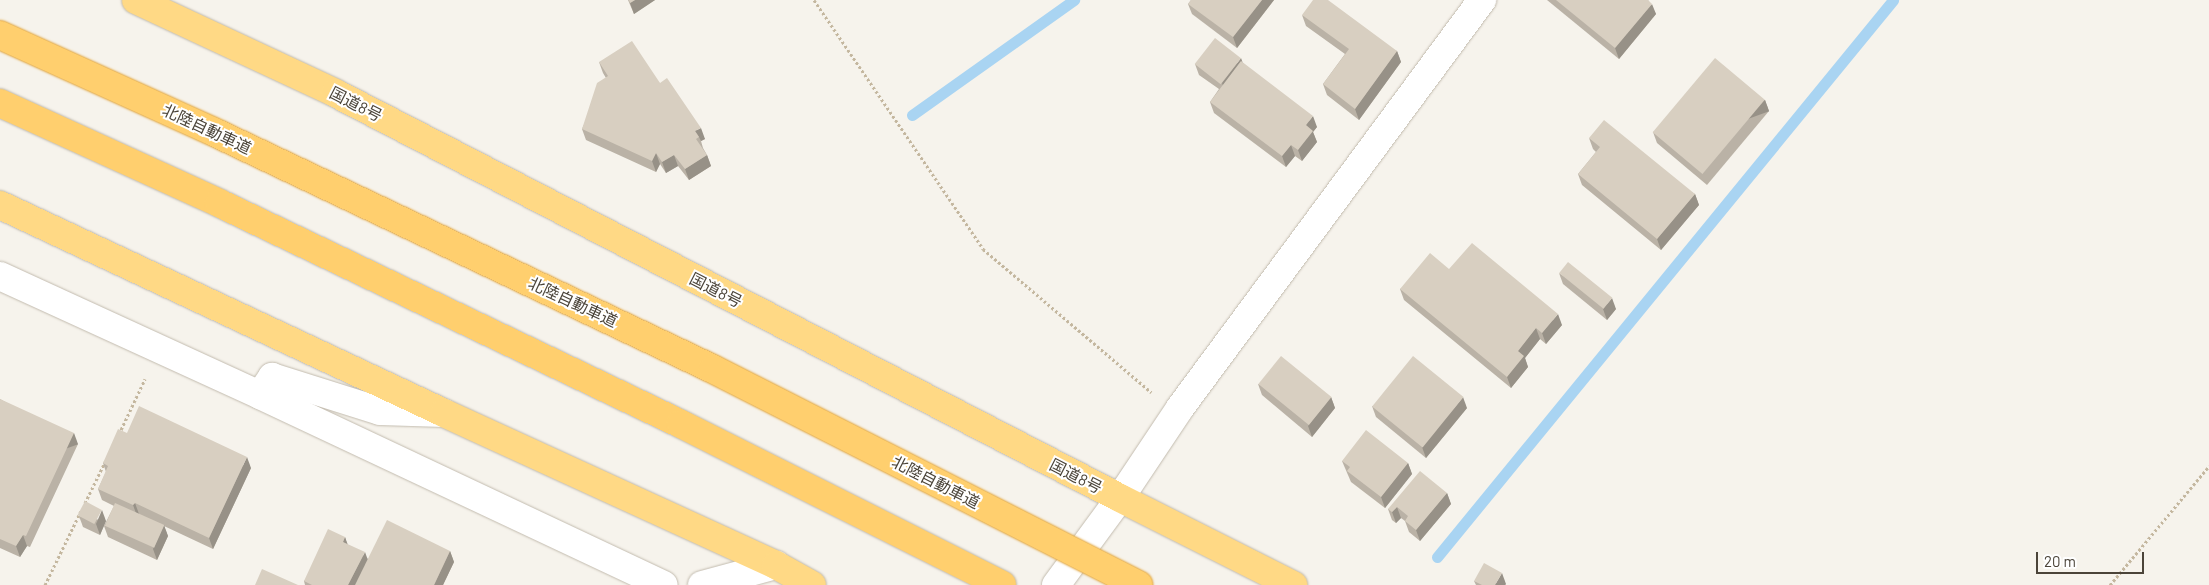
<!DOCTYPE html>
<html>
<head>
<meta charset="utf-8">
<style>
	body { margin:0 }
	#map { position:relative; width:2209px; height:585px; overflow:hidden; background:#f6f3ec; font-family:Barlow,"Noto Sans JP",sans-serif }
	div>[style] { position:absolute }
	.stream>* { height:11px; margin:-5.5px; padding:0 5.5px; transform-origin:5.5px; border-radius:5.5px; background:#a9d4f2 }
	.path>* { height:3px; margin-top:-1.5px; transform-origin:0; background:repeating-linear-gradient(90deg,#c4b79f 0 2.5px,transparent 0 5px) }
	.roads { filter:drop-shadow(0 0 1px #c2bbae) drop-shadow(0 0 1px #c2bbae) }
	.minor>* { height:28px; margin:-14px; padding:0 14px; transform-origin:14px; border-radius:14px; background:#fff }
	.trunk>* { height:28px; margin:-14px; padding:0 14px; transform-origin:14px; border-radius:14px; background:#ffd985 }
	.motorway>* { height:28px; margin:-14px; padding:0 14px; transform-origin:14px; border-radius:14px; background:#ffcf6e }
	.bridges { filter:drop-shadow(0 0 1px #e0a43c) drop-shadow(0 0 1px #e0a43c) }
	.motorway-bridge>* { height:28px; margin:-14px; padding:0 14px; transform-origin:14px; border-radius:14px; background:#ffcf6e }
	.wall>* { inset:0; background:#bab2a6 }
	.shaded-wall>* { inset:0; background:#979187; transform-origin:0 0 }
	.building>* { inset:0; background:#d8cfc1; transform-origin:0 0 }
	span { translate:-50% -50%; white-space:nowrap; text-align:center; line-height:1.15; -webkit-text-stroke:4px #fff; paint-order:stroke }
	.street-label { font-size:16px; color:#4b4439 }
	.scale { position:absolute; left:2036px; top:552px; width:108px; height:22px; box-sizing:border-box; border:2px solid #4b4439; border-top:0; padding-left:6px; font-size:15px; line-height:18px; white-space:nowrap; color:#4b4439; -webkit-text-stroke:4px #fff; paint-order:stroke }
</style>
</head>
<body>
<div id="map">
	<div class="stream">
		<div style="left:912px;top:115px;width:199px;rotate:-35.4deg"></div>
		<div style="left:1437px;top:557px;width:720px;rotate:-50.69deg"></div>
	</div>
	<div class="path">
		<div style="left:814px;top:0;width:301px;rotate:55.8deg"></div>
		<div style="left:983px;top:249px;width:221px;rotate:40.4deg"></div>
		<div style="left:119px;top:434px;width:61px;rotate:-64.7deg"></div>
		<div style="left:85px;top:503px;width:46px;rotate:-64deg"></div>
		<div style="left:45px;top:585px;width:82px;rotate:-64.1deg"></div>
		<div style="left:2110px;top:585px;width:155px;rotate:-50.2deg"></div>
	</div>
	<div class="roads">
		<div class="minor">
			<div style="left:0;top:276px;width:286px;rotate:24.6deg"></div>
			<div style="left:260px;top:395px;width:446px;rotate:25.2deg"></div>
			<div style="left:260px;top:395px;width:22px;rotate:-56deg"></div>
			<div style="left:272px;top:377px;width:113px;rotate:17.5deg"></div>
			<div style="left:380px;top:411px;width:64px;rotate:1.8deg"></div>
			<div style="left:702px;top:585px;width:77px;rotate:-15.1deg"></div>
			<div style="left:1056px;top:585px;width:108px;rotate:-53.7deg"></div>
			<div style="left:1120px;top:498px;width:108px;rotate:-56.3deg"></div>
			<div style="left:1180px;top:408px;width:508px;rotate:-53.49deg"></div>
		</div>
		<div class="trunk">
			<div style="left:136px;top:0;width:220px;rotate:25deg"></div>
			<div style="left:335px;top:93px;width:883px;rotate:27.29deg"></div>
			<div style="left:1120px;top:498px;width:194px;rotate:26.7deg"></div>
			<div style="left:0;top:205px;width:490px;rotate:25.1deg"></div>
			<div style="left:444px;top:413px;width:365px;rotate:24.6deg"></div>
			<div style="left:776px;top:565px;width:41px;rotate:29.1deg"></div>
		</div>
		<div class="motorway">
			<div style="left:0;top:103px;width:241px;rotate:24.5deg"></div>
			<div style="left:219px;top:203px;width:512px;rotate:25.56deg"></div>
			<div style="left:681px;top:424px;width:359px;rotate:26.6deg"></div>
		</div>
	</div>
	<div class="bridges">
		<div class="motorway-bridge">
			<div style="left:0;top:35px;width:235px;rotate:24.4deg"></div>
			<div style="left:214px;top:132px;width:552px;rotate:25.41deg"></div>
			<div style="left:713px;top:369px;width:477px;rotate:26.9deg"></div>
		</div>
	</div>
	<div class="wall">
		<div style="clip-path:polygon(628px 0,655px 0,634px 14px)"></div>
		<div style="clip-path:polygon(1191px 0,1274px 0,1237px 48px,1192px 14px,1188px 4px)"></div>
		<div style="clip-path:polygon(1547px 0,1648px 0,1656px 14px,1619px 59px)"></div>
		<div style="clip-path:polygon(1302px 15px,1397px 51px,1401px 62px,1359px 120px,1327px 95px,1323px 84px,1345px 54px,1306px 26px)"></div>
		<div style="clip-path:polygon(599px 62px,660px 83px,705px 139px,701px 141px,703px 148px,707px 155px,711px 166px,689px 180px,678px 166px,666px 173px,660px 164px,656px 172px,586px 140px,582px 129px,606px 78px,603px 73px)"></div>
		<div style="clip-path:polygon(1243px 63px,1317px 127px,1313px 132px,1317px 142px,1302px 161px,1295px 156px,1286px 167px,1214px 113px,1210px 102px,1219px 89px,1199px 75px,1195px 64px)"></div>
		<div style="clip-path:polygon(1765px 100px,1769px 111px,1707px 185px,1657px 143px,1653px 132px)"></div>
		<div style="clip-path:polygon(1589px 138px,1695px 194px,1699px 205px,1661px 250px,1582px 185px,1578px 174px,1596px 152px,1593px 149px)"></div>
		<div style="clip-path:polygon(1449px 269px,1562px 325px,1546px 344px,1540px 339px,1525px 358px,1528px 367px,1511px 388px,1404px 300px,1400px 289px)"></div>
		<div style="clip-path:polygon(1559px 273px,1616px 309px,1607px 320px,1563px 284px)"></div>
		<div style="clip-path:polygon(1258px 384px,1331px 397px,1335px 408px,1312px 437px,1262px 395px)"></div>
		<div style="clip-path:polygon(0 399px,78px 444px,30px 547px,27px 546px,20px 557px,0 548px)"></div>
		<div style="clip-path:polygon(1372px 406px,1467px 408px,1426px 458px,1376px 417px)"></div>
		<div style="clip-path:polygon(127px 433px,251px 468px,213px 549px,164px 526px,168px 536px,157px 560px,108px 537px,104px 526px,114px 506px,102px 500px,98px 489px,106px 472px,103px 463px)"></div>
		<div style="clip-path:polygon(1342px 461px,1408px 463px,1412px 474px,1385px 508px,1351px 482px)"></div>
		<div style="clip-path:polygon(1447px 493px,1451px 504px,1420px 541px,1409px 532px,1405px 521px,1401px 518px,1396px 523px,1392px 520px,1388px 509px)"></div>
		<div style="clip-path:polygon(79px 516px,106px 521px,100px 535px,83px 527px)"></div>
		<div style="clip-path:polygon(345px 537px,347px 544px,368px 559px,450px 551px,454px 562px,443px 585px,305px 585px,304px 581px)"></div>
		<div style="clip-path:polygon(1474px 581px,1506px 584px,1505px 585px,1476px 585px)"></div>
	</div>
	<div class="shaded-wall">
		<div style="clip-path:polygon(635px 0,655px 0,634px 14px,630px 3px)"></div>
		<div style="clip-path:polygon(1262px 0,1274px 0,1237px 48px,1233px 37px)"></div>
		<div style="clip-path:polygon(1652px 4px,1656px 14px,1619px 59px,1615px 48px)"></div>
		<div style="clip-path:polygon(1397px 51px,1401px 62px,1359px 120px,1355px 109px)"></div>
		<div style="clip-path:polygon(1241px 58px,1245px 69px,1226px 94px,1222px 83px)"></div>
		<div style="left:1765px;top:100px;width:12px;height:97px;rotate:70deg"></div>
		<div style="clip-path:polygon(1313px 116px,1317px 127px,1313px 132px,1317px 142px,1302px 161px,1298px 150px,1306px 125px)"></div>
		<div style="clip-path:polygon(701px 128px,705px 139px,701px 141px,699px 137px,695px 131px)"></div>
		<div style="clip-path:polygon(1291px 145px,1295px 156px,1286px 167px,1282px 156px)"></div>
		<div style="clip-path:polygon(656px 153px,660px 164px,656px 172px,652px 161px)"></div>
		<div style="clip-path:polygon(674px 155px,678px 166px,666px 173px,662px 162px)"></div>
		<div style="clip-path:polygon(707px 155px,711px 166px,689px 180px,685px 169px)"></div>
		<div style="clip-path:polygon(1695px 194px,1699px 205px,1661px 250px,1657px 239px)"></div>
		<div style="clip-path:polygon(1612px 298px,1616px 309px,1607px 320px,1603px 309px)"></div>
		<div style="clip-path:polygon(1558px 314px,1562px 325px,1546px 344px,1542px 333px)"></div>
		<div style="clip-path:polygon(1536px 328px,1540px 339px,1525px 358px,1528px 367px,1511px 388px,1507px 377px,1518px 351px)"></div>
		<div style="clip-path:polygon(1331px 397px,1335px 408px,1312px 437px,1308px 426px)"></div>
		<div style="clip-path:polygon(1463px 397px,1467px 408px,1426px 458px,1422px 447px)"></div>
		<div style="left:74px;top:433px;width:12px;height:114px;rotate:70deg"></div>
		<div style="clip-path:polygon(247px 457px,251px 468px,213px 549px,209px 538px)"></div>
		<div style="clip-path:polygon(1408px 463px,1412px 474px,1385px 508px,1381px 497px)"></div>
		<div style="clip-path:polygon(1447px 493px,1451px 504px,1420px 541px,1416px 530px)"></div>
		<div style="clip-path:polygon(135px 503px,139px 514px,137px 516px,133px 505px)"></div>
		<div style="clip-path:polygon(1397px 507px,1401px 518px,1396px 523px,1392px 512px)"></div>
		<div style="clip-path:polygon(102px 510px,106px 521px,100px 535px,96px 524px)"></div>
		<div style="clip-path:polygon(164px 525px,168px 536px,157px 560px,153px 549px)"></div>
		<div style="clip-path:polygon(23px 535px,27px 546px,20px 557px,16px 546px)"></div>
		<div style="clip-path:polygon(345px 537px,349px 548px,343px 542px)"></div>
		<div style="clip-path:polygon(450px 551px,454px 562px,443px 585px,434px 585px)"></div>
		<div style="clip-path:polygon(365px 552px,369px 563px,358px 585px,348px 585px)"></div>
		<div style="clip-path:polygon(1502px 573px,1506px 584px,1505px 585px,1495px 585px)"></div>
	</div>
	<div class="building">
		<div style="clip-path:polygon(629px 0,635px 0,630px 3px)"></div>
		<div style="clip-path:polygon(1191px 0,1262px 0,1233px 37px,1188px 4px)"></div>
		<div style="clip-path:polygon(1313px 0,1328px 0,1397px 51px,1355px 109px,1323px 84px,1349px 49px,1302px 15px)"></div>
		<div style="clip-path:polygon(1556px 0,1648px 0,1652px 4px,1615px 48px)"></div>
		<div style="left:1215px;top:38px;width:33px;height:33px;rotate:38deg"></div>
		<div style="clip-path:polygon(632px 41px,660px 83px,667px 78px,701px 128px,695px 131px,699px 137px,696px 139px,707px 155px,685px 169px,674px 155px,662px 162px,656px 153px,652px 161px,582px 129px,597px 83px,608px 76px,599px 62px)"></div>
		<div style="left:1715px;top:58px;width:65px;height:97px;rotate:40deg"></div>
		<div style="clip-path:polygon(1241px 61px,1313px 116px,1306px 125px,1313px 131px,1298px 150px,1291px 145px,1282px 156px,1210px 102px)"></div>
		<div style="clip-path:polygon(1604px 120px,1695px 194px,1657px 239px,1578px 174px,1600px 147px,1589px 138px)"></div>
		<div style="clip-path:polygon(1472px 243px,1558px 314px,1542px 333px,1536px 328px,1518px 351px,1524px 356px,1507px 377px,1400px 289px,1430px 253px,1449px 269px)"></div>
		<div style="left:1568px;top:262px;width:57px;height:14px;rotate:39deg"></div>
		<div style="left:1281px;top:356px;width:65px;height:36px;rotate:39deg"></div>
		<div style="left:1413px;top:356px;width:65px;height:65px;rotate:39deg"></div>
		<div style="clip-path:polygon(0 399px,74px 433px,26px 536px,23px 535px,16px 546px,0 539px)"></div>
		<div style="clip-path:polygon(139px 406px,247px 457px,209px 538px,135px 503px,133px 505px,98px 489px,108px 466px,103px 463px,118px 429px,127px 433px)"></div>
		<div style="clip-path:polygon(1366px 430px,1408px 463px,1381px 497px,1347px 471px,1350px 467px,1342px 461px)"></div>
		<div style="clip-path:polygon(1420px 471px,1447px 493px,1416px 530px,1405px 521px,1408px 516px,1397px 507px,1392px 512px,1388px 509px)"></div>
		<div style="left:85px;top:501px;width:19px;height:16px;rotate:28deg"></div>
		<div style="left:115px;top:503px;width:54px;height:25px;rotate:24deg"></div>
		<div style="clip-path:polygon(387px 520px,450px 551px,434px 585px,355px 585px)"></div>
		<div style="clip-path:polygon(328px 529px,345px 537px,343px 542px,365px 552px,348px 585px,312px 585px,304px 581px)"></div>
		<div style="clip-path:polygon(1484px 563px,1502px 573px,1495px 585px,1482px 585px,1474px 581px)"></div>
		<div style="clip-path:polygon(262px 569px,298px 585px,255px 585px)"></div>
	</div>
	<div class="street-label">
		<span style="left:356px;top:104px;rotate:27deg">国道8号</span>
		<span style="left:207px;top:129px;rotate:25deg">北陸自動車道</span>
		<span style="left:716px;top:290px;rotate:27deg">国道8号</span>
		<span style="left:573px;top:302px;rotate:25deg">北陸自動車道</span>
		<span style="left:1076px;top:476px;rotate:27deg">国道8号</span>
		<span style="left:936px;top:482px;rotate:27deg">北陸自動車道</span>
	</div>
	<div class="scale">20 m</div>
</div>
</body>
</html>
